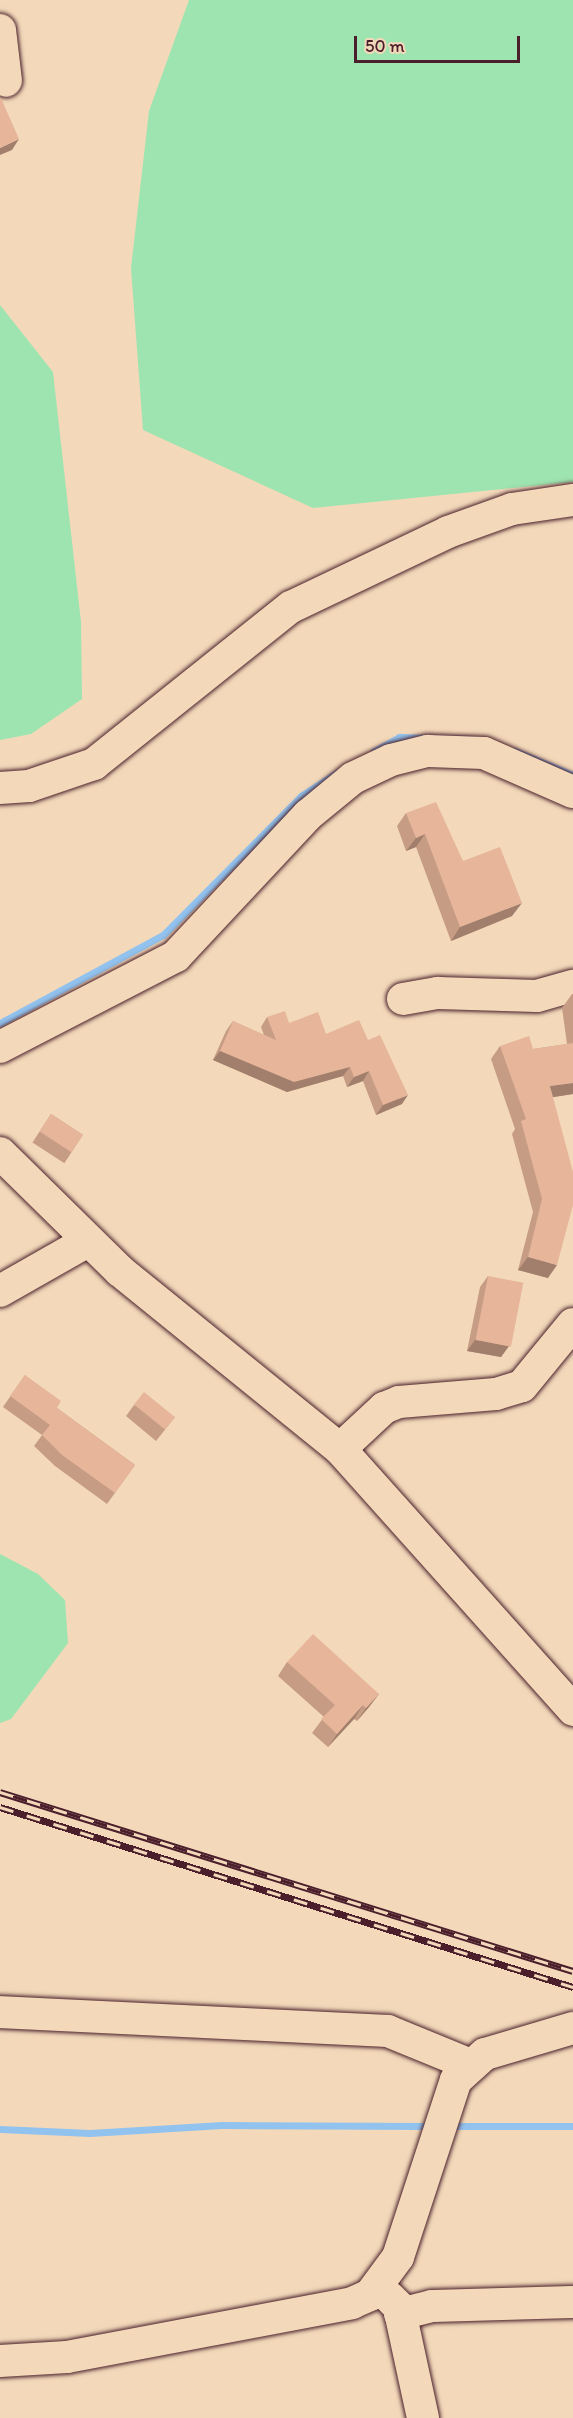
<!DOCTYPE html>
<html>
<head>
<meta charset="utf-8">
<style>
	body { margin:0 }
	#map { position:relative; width:573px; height:2418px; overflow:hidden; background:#f3d9ba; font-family:Itim,sans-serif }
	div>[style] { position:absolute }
	.green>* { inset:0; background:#9ee4b0 }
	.stream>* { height:7px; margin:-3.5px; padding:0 3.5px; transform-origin:3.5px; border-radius:3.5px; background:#92c3ee }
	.roads { filter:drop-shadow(0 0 2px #4a1f2b) drop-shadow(0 0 2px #4a1f2b) }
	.minor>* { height:32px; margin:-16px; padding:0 16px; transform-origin:16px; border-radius:16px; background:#f3d9ba }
	.rail>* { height:7px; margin-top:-3.5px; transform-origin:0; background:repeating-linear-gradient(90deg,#f3d9ba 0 14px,#4a1f2b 0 28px); box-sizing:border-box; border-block:2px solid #4a1f2b }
	.wall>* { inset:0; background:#c69c84; transform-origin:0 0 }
	.shaded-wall>* { inset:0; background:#a17f6c }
	.building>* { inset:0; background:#e6b59a; transform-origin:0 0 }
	span { translate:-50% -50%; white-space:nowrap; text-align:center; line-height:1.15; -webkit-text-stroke:4.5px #f3d9ba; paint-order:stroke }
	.scale { position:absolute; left:354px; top:36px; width:166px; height:27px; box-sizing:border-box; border:3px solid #4a1f2b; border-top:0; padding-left:8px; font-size:18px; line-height:21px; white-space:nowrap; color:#4a1f2b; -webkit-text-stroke:4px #f3d9ba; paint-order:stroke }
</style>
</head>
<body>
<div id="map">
	<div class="green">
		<div style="clip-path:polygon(189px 0,573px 0,573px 482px,313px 508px,143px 430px,131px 268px,149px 111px)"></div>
		<div style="clip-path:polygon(0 305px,53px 372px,81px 622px,82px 699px,31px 734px,0 740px)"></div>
		<div style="clip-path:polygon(0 1554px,38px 1574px,65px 1600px,68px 1643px,11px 1719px,0 1723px)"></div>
	</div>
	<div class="stream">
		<div style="left:374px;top:751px;width:29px;rotate:-29deg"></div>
		<div style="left:399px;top:737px;width:74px;rotate:1.5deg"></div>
		<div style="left:515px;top:751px;width:63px;rotate:22.5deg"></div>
		<div style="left:0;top:1023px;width:185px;rotate:-28.4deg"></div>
		<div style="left:163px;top:935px;width:196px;rotate:-45.2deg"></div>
		<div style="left:301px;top:796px;width:42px;rotate:-33.3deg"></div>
		<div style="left:449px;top:2126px;width:124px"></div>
		<div style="left:0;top:2129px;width:90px;rotate:2.5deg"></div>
		<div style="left:90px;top:2133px;width:132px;rotate:-3.5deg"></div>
		<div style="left:222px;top:2125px;width:210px;rotate:0.3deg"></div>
	</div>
	<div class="roads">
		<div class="minor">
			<div style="left:0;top:30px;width:51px;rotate:83.3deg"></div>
			<div style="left:0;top:788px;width:29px;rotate:-4deg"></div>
			<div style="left:29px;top:786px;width:69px;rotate:-18.7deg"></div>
			<div style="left:94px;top:764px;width:252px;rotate:-38.6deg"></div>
			<div style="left:291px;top:607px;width:174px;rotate:-25.5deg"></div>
			<div style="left:448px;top:532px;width:68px;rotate:-19.8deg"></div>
			<div style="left:512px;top:509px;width:62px;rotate:-8.4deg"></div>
			<div style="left:403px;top:999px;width:36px;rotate:-10deg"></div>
			<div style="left:438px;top:993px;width:99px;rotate:1.7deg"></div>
			<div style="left:537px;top:996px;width:37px;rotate:-16deg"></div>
			<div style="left:0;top:1047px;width:198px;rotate:-27.3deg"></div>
			<div style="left:176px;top:956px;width:193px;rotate:-46.9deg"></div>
			<div style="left:308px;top:815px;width:58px;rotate:-39.4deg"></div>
			<div style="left:353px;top:778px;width:42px;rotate:-25.3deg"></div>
			<div style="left:391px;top:760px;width:38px;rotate:-14deg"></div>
			<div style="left:428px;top:751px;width:56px;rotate:2deg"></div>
			<div style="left:484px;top:753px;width:97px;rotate:23.7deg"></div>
			<div style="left:0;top:1153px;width:168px;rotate:44.5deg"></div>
			<div style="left:120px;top:1271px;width:283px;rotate:39deg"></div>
			<div style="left:340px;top:1449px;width:350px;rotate:48.2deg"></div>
			<div style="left:0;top:1291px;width:101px;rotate:-29.6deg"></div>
			<div style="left:340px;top:1449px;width:60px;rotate:-43deg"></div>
			<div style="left:384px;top:1408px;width:16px;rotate:-22deg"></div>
			<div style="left:399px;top:1402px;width:97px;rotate:-4.7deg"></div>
			<div style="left:496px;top:1394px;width:27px;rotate:-17deg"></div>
			<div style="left:522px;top:1386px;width:80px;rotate:-50.6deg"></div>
			<div style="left:0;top:2012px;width:388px;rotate:2.8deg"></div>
			<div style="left:388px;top:2031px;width:90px;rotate:22.3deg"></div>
			<div style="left:389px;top:2297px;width:14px;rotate:45deg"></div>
			<div style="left:399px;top:2307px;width:114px;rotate:77.8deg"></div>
			<div style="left:400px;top:2314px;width:33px;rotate:-14deg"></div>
			<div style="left:432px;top:2306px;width:141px;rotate:-1.6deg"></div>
			<div style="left:0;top:2361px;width:67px;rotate:-3.4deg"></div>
			<div style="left:67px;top:2357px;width:290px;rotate:-10.7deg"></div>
			<div style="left:352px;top:2303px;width:20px;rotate:-24deg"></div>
			<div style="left:370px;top:2295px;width:47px;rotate:-53.6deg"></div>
			<div style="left:398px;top:2257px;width:186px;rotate:-71.9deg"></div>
			<div style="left:456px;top:2080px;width:39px;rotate:-42deg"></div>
			<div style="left:485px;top:2054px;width:92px;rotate:-16.5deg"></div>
		</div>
	</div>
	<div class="rail">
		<div style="left:0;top:1792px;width:600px;rotate:17.35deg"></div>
		<div style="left:0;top:1807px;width:601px;rotate:17.44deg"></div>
	</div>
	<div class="wall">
		<div style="clip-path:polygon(406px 813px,463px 861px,512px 916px,451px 941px,416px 847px,406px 851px,397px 826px)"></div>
		<div style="clip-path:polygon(572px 994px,573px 994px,573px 1094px,553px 1097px,548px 1278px,518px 1270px,533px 1212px,512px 1134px,515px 1129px,491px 1059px,500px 1046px,533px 1049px,567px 1044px,562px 1008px)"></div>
		<div style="clip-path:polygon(267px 1017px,326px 1034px,368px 1040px,402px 1104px,376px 1115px,363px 1081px,347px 1087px,343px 1076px,287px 1092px,213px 1060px,226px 1031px,233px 1021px,264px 1035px,261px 1027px)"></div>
		<div style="left:51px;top:1114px;width:38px;height:34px;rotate:33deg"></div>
		<div style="clip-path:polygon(488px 1276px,509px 1346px,501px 1357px,467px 1351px,480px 1287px)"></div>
		<div style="clip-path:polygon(25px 1375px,57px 1408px,135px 1465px,107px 1504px,55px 1466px,34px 1446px,42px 1435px,3px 1407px)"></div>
		<div style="clip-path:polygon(134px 1405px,175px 1417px,156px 1441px,126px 1416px)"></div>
		<div style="clip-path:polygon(287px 1662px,379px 1694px,369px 1707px,357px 1721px,354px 1719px,328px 1747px,312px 1733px,324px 1717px,278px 1676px)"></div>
	</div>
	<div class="shaded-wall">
		<div style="clip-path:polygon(19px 139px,12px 150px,0 155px,0 148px)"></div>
		<div style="clip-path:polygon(425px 834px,416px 847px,406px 851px,416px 838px)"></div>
		<div style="clip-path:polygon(522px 903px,512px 916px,451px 941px,460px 927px)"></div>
		<div style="clip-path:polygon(220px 1051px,350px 1067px,343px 1076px,287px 1092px,213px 1060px)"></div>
		<div style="clip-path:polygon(369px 1071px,363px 1081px,347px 1087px,354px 1077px)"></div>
		<div style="clip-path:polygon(573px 1083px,573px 1094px,541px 1099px,550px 1086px)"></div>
		<div style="clip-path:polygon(408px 1095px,402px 1104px,376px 1115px,383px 1105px)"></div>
		<div style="clip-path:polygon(528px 1257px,557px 1265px,548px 1278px,518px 1270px)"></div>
		<div style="clip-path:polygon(475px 1340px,509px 1346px,501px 1357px,467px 1351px)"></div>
		<div style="clip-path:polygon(379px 1694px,369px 1707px,357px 1721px,366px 1708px)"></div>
		<div style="clip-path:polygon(363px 1705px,354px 1719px,328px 1747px,337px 1734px)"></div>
	</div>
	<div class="building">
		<div style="clip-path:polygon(1px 98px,19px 139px,0 148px,0 99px)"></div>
		<div style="clip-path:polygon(436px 802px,463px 861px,500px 847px,522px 903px,460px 927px,425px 834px,416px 838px,406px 813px)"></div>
		<div style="clip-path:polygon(285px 1011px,289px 1023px,318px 1012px,326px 1034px,359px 1020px,368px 1040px,380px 1035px,408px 1095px,383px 1105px,369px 1071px,354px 1077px,350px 1067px,294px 1082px,220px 1051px,233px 1021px,276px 1040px,267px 1017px)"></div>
		<div style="clip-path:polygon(529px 1036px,533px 1049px,573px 1043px,573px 1083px,550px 1086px,573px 1172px,573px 1205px,557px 1265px,528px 1257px,542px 1199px,521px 1121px,526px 1119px,500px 1046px)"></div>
		<div style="left:51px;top:1114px;width:38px;height:21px;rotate:33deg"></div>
		<div style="left:488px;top:1276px;width:36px;height:65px;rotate:11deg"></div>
		<div style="clip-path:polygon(25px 1375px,61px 1401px,57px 1408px,135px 1465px,115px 1493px,62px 1455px,42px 1435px,50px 1425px,10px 1396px)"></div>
		<div style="left:144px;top:1392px;width:40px;height:16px;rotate:39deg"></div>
		<div style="clip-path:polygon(313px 1634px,379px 1694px,366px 1708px,363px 1705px,337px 1734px,321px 1719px,335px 1705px,287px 1662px)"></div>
	</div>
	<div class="scale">50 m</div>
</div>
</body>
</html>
